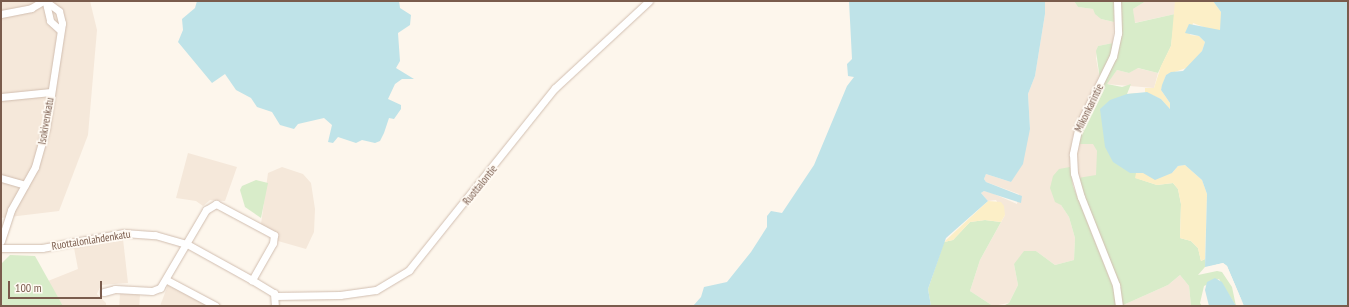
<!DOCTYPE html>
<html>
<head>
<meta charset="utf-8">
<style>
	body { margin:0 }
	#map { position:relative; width:1349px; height:307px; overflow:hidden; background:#fdf6ec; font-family:"PT Sans Narrow",sans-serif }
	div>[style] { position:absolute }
	.residential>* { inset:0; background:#f5e8da; transform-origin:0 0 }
	.green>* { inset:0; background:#d8ecc9 }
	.sand>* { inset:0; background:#fcefc7 }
	.water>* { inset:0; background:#bfe3e8 }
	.pier>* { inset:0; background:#fdf6ec }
	.roads { filter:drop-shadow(0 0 1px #d1beb0) drop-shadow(0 0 1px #d1beb0) }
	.minor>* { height:7px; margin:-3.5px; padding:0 3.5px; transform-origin:3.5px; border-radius:3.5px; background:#fff }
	span { translate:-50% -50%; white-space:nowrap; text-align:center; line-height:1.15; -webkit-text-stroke:3.5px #fffaf3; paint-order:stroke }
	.street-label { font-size:11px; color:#7a5c4d }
	.frame { position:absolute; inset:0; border:2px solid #7a5c4d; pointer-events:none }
	.scale { position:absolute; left:8px; top:281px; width:94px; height:18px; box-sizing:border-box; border:2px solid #7a5c4d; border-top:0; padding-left:5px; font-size:12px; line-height:14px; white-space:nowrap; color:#7a5c4d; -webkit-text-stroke:3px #fffaf3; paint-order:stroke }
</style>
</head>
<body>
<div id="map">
	<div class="residential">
		<div style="clip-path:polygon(1px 1px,90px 1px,97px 30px,88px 135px,59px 211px,1px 218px)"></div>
		<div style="clip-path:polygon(1045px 1px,1074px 1px,1078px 7px,1093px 9px,1101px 19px,1114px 22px,1113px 43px,1098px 46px,1096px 58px,1100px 80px,1082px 111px,1072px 139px,1070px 167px,1061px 205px,1069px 217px,1075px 238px,1074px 260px,1055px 265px,1036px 251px,1014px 264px,1018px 285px,1009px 303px,993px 306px,970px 291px,980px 260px,1005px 215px,996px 200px,988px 201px,981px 193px,984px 191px,992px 193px,1017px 204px,1019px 194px,986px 182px,984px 179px,986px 174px,1011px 182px,1030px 129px,1028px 94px,1035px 76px,1045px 14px)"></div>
		<div style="clip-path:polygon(1146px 1px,1175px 1px,1175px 14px,1134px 23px,1133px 9px)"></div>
		<div style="clip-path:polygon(1137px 68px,1158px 73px,1154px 88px,1106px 84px,1117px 70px,1129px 73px)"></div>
		<div style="clip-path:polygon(1077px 144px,1094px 144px,1097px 151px,1099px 166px,1096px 175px,1092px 178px,1078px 178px)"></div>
		<div style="clip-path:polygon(188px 153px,237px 167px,225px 201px,210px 200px,203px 206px,196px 201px,176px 198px)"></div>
		<div style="clip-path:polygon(282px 167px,303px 174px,311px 183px,315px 209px,314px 232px,306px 249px,278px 241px,276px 233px,261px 224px,268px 173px)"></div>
		<div style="clip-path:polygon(123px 239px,128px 283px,101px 285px,97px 294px,106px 303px,106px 306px,63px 306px,48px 281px,78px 269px,74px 248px)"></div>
		<div style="clip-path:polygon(1180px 275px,1189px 286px,1191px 306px,1121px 306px,1168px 285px)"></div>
		<div style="clip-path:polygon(168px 285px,208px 306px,160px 306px)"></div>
		<div style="left:120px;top:293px;width:20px;height:13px;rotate:3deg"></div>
	</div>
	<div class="green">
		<div style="clip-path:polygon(1074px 1px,1114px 1px,1114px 22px,1101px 19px,1095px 14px,1093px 9px,1078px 7px)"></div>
		<div style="clip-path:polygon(1119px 1px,1146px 1px,1133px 9px,1135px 23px,1175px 14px,1171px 46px,1158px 73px,1138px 68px,1129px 73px,1117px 70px,1107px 84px,1122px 87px,1131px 84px,1127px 94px,1141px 93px,1133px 173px,1136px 173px,1136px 178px,1157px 185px,1173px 183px,1178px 189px,1181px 204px,1180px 238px,1191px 241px,1198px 248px,1201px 261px,1205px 259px,1205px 267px,1198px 275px,1217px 271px,1222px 272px,1232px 287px,1236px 306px,1219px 279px,1204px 286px,1200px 303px,1202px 306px,1191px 306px,1189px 286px,1180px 275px,1168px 285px,1121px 306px,1078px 178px,1096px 175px,1097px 151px,1093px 144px,1077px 144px,1084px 122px,1112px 66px,1117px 49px)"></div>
		<div style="clip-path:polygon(1113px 43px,1112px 51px,1100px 80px,1096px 51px,1098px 46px)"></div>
		<div style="clip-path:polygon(1070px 167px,1073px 186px,1115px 292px,1116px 306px,1003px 306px,1009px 303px,1018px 285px,1014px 264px,1024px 251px,1036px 251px,1055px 265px,1074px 260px,1075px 238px,1069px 217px,1061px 205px,1055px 202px,1050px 188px,1053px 176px,1059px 169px)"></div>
		<div style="clip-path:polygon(256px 180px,268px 183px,261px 218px,245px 207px,240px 190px,242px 186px)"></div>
		<div style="clip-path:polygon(985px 220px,1001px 222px,980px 260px,970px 291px,993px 306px,931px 306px,928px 289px,944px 242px,953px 240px,970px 222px)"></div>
		<div style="clip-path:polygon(10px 255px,35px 256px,63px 306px,1px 305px,1px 264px)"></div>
	</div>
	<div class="sand">
		<div style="clip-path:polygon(1175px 1px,1213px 1px,1221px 12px,1222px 21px,1220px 30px,1214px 31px,1193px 23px,1190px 35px,1199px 36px,1205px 42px,1202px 51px,1189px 67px,1166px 75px,1161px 90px,1170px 103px,1170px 109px,1161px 99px,1145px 92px,1145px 88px,1154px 88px,1161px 66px,1171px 46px)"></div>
		<div style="clip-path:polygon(1185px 165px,1202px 180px,1207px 194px,1205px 259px,1201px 261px,1198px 248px,1191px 241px,1180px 238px,1181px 204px,1178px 189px,1173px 183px,1157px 185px,1135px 178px,1136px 173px,1172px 173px,1178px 166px)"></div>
		<div style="clip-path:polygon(988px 201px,1001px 202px,1004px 206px,1005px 215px,1001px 222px,985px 220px,970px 222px,953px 240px,944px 242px)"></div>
	</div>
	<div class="water">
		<div style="clip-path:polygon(197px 1px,399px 1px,400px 8px,411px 15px,410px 25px,398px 33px,400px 61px,396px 68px,414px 79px,402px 79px,395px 84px,388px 99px,401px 105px,401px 109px,394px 119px,389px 118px,384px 133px,380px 141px,375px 143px,362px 140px,356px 143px,338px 137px,333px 143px,328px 142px,332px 125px,324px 118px,298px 124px,294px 129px,280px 125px,272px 112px,257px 107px,251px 98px,236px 90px,225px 74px,212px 83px,178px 42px,183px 30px,182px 19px,195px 8px)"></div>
		<div style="clip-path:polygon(849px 1px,1045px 1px,1045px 14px,1035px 76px,1028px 94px,1030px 129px,1023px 164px,1011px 182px,986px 174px,984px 179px,986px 182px,1022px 196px,1021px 203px,984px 191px,981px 193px,988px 201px,946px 238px,928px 289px,931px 306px,693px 306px,701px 297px,704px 287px,727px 282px,751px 252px,767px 227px,767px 216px,771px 211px,782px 213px,814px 165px,847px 86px,854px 77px,848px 76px,847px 64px,852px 59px)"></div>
		<div style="clip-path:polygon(1213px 1px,1348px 1px,1348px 306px,1244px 306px,1227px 266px,1223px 263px,1205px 267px,1207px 194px,1202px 180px,1185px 165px,1178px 166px,1172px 173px,1155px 180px,1143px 173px,1130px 173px,1113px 162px,1105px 147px,1100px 109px,1110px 100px,1127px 94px,1147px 92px,1161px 99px,1170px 109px,1170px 103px,1161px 90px,1162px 85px,1166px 75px,1171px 72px,1183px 71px,1202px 51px,1205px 42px,1199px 36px,1185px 33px,1189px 24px,1220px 30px,1221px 12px)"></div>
		<div style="clip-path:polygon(1215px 278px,1222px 282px,1236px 306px,1209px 306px,1205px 290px,1207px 282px)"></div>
	</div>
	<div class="pier">
		<div style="clip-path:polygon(1223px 263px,1227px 266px,1244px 306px,1225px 267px,1204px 268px)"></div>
	</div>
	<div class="roads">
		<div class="minor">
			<div style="left:1117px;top:1px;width:32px;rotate:88deg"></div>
			<div style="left:1118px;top:33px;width:24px;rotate:102deg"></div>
			<div style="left:1113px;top:56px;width:77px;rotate:116.2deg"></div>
			<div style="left:1079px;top:125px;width:30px;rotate:102deg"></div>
			<div style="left:1073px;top:154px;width:19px;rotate:87deg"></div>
			<div style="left:1074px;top:173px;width:25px;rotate:74deg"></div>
			<div style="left:1081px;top:197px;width:95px;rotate:68.3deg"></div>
			<div style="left:1116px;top:285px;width:21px;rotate:82deg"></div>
			<div style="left:46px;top:3px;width:18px;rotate:77deg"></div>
			<div style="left:50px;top:21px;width:13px;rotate:42deg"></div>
			<div style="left:1px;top:14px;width:31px;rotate:-11deg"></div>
			<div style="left:31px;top:8px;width:14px;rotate:-30deg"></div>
			<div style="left:1px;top:97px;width:50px;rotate:-5.7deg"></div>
			<div style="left:1px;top:178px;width:25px;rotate:16deg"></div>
			<div style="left:1px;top:241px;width:33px;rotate:-72deg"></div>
			<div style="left:11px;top:210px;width:49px;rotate:-60.8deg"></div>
			<div style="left:35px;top:167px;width:41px;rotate:-74.2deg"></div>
			<div style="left:46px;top:128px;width:106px;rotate:-81.3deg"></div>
			<div style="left:62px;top:23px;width:12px;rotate:-104deg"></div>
			<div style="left:59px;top:11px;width:17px;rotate:-144deg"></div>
			<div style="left:1px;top:248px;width:41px"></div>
			<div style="left:42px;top:248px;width:83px;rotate:-10.4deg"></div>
			<div style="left:124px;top:233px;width:31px;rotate:4deg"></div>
			<div style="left:155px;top:235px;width:33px;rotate:16deg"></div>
			<div style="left:187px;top:244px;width:74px;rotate:29deg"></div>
			<div style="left:252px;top:280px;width:26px;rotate:31deg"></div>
			<div style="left:274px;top:293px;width:13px;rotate:86deg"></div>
			<div style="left:167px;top:280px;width:55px;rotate:28deg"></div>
			<div style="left:104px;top:292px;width:11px;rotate:-15deg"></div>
			<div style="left:115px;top:289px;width:37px;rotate:3deg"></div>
			<div style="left:152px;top:291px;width:9px;rotate:-21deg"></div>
			<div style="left:160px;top:288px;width:91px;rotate:-59.5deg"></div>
			<div style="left:206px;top:210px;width:12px;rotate:-31deg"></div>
			<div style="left:216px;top:204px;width:66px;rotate:28.1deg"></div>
			<div style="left:274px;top:235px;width:8px;rotate:97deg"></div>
			<div style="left:273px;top:243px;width:43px;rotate:119.6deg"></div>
			<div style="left:275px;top:296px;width:65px;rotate:-0.9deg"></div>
			<div style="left:340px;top:295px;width:36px;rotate:-8deg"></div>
			<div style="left:376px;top:290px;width:39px;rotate:-31deg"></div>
			<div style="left:409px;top:270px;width:233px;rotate:-51.3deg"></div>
			<div style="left:555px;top:88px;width:128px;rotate:-42.8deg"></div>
		</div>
	</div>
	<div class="street-label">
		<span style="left:1089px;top:108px;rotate:-64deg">Mikonkarintie</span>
		<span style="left:46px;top:121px;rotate:-80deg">Isokivenkatu</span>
		<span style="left:480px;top:185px;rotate:-51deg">Ruottalontie</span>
		<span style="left:91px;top:240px;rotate:-9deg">Ruottalonlahdenkatu</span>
	</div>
	<div class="frame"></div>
	<div class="scale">100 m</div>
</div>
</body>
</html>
